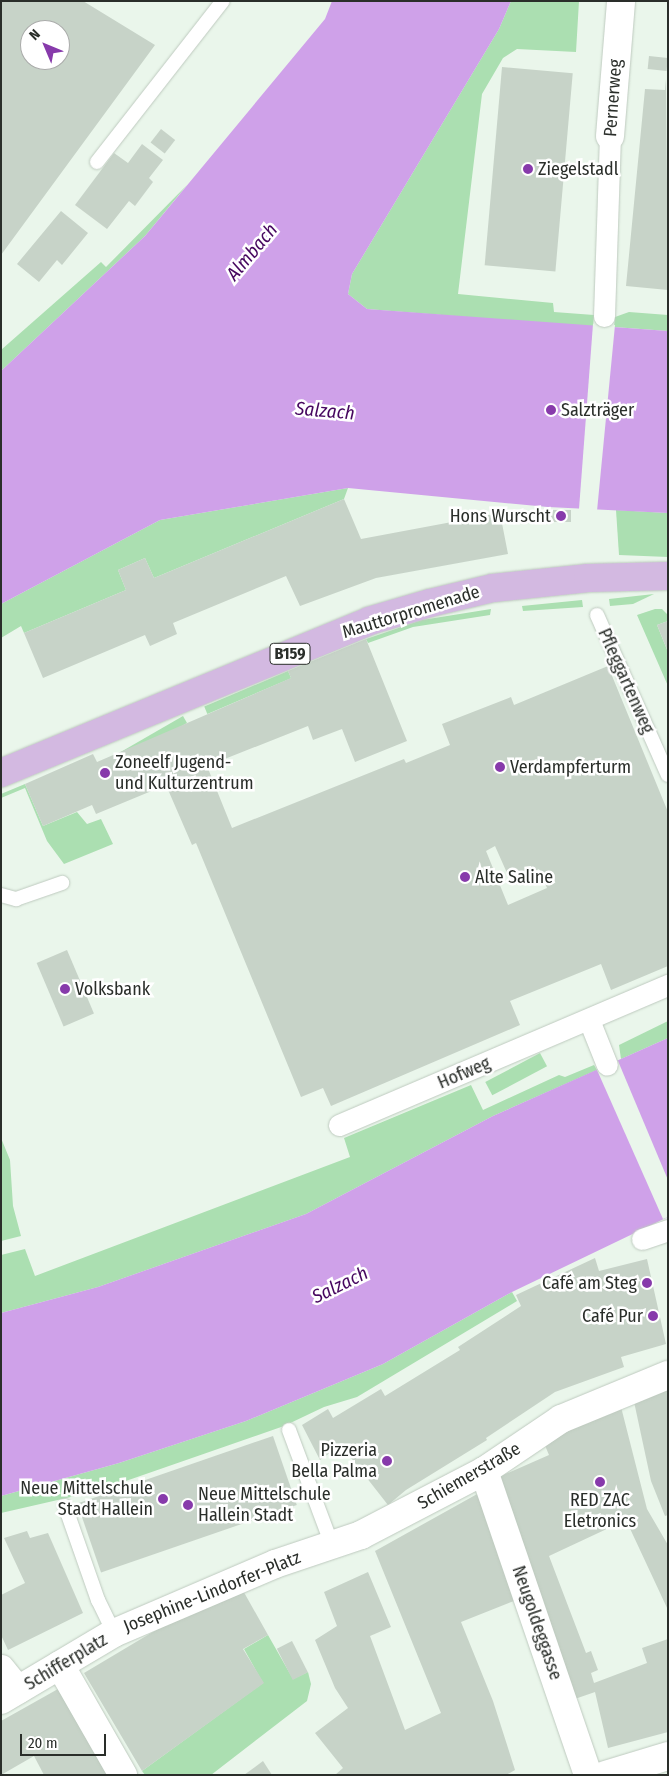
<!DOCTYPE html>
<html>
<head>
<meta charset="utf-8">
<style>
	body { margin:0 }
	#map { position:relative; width:669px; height:1776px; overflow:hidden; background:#eaf6eb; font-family:"Fira Sans Condensed",sans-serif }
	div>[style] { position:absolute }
	.green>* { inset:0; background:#abdfb1; transform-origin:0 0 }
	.water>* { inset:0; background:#cfa1e9 }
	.pier>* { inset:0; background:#eaf6eb }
	.building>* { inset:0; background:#c7d3c8; transform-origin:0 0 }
	.roads { filter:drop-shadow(0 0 1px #becabf) drop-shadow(0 0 1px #becabf) }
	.service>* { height:14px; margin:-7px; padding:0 7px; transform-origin:7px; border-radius:7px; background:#fff }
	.pedestrian>* { height:21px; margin:-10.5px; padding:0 10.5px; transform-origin:10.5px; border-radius:10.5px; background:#fff }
	.minor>* { height:28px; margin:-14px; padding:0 14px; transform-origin:14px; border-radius:14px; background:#fff }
	.primary>* { height:28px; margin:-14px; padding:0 14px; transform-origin:14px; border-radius:14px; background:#d3b9e1 }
	.dots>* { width:14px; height:14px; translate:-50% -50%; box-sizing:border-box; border:2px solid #fff; border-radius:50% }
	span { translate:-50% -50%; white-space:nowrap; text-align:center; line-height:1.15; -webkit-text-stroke:5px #fff; paint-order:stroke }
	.shield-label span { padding:1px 4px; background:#fff; border:1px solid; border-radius:4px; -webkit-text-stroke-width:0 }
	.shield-label { font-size:16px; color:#2a2e2a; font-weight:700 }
	.street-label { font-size:18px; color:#2a2e2a }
	.poi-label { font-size:18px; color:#2a2e2a }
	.left { translate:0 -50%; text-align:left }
	.right { translate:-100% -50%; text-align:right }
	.water-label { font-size:19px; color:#46075f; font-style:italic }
	.frame { position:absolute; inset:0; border:2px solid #2a2e2a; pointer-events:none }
	.north { position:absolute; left:20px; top:20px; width:50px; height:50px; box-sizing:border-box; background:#fff; border:1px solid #aaabaa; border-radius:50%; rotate:315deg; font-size:14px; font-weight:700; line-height:20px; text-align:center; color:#2a2e2a }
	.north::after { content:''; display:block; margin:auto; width:18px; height:22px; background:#873aab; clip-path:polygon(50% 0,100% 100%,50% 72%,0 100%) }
	.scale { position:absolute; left:20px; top:1734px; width:86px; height:22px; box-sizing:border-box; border:2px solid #2a2e2a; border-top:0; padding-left:6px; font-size:15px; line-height:18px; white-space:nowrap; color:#2a2e2a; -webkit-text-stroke:4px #fff; paint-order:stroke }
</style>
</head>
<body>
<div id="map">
	<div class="green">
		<div style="clip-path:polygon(511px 1px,579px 1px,576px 52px,517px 49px,503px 58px,482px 94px,458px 294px,553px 303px,554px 312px,594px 315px,593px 327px,367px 309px,348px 294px,352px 274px,499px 29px)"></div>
		<div style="clip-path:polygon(187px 185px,145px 236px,1px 371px,1px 350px,101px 262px,106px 267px)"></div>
		<div style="clip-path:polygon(629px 312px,668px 315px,668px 331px,614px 327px,615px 317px)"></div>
		<div style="clip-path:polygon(348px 488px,344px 499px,154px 578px,145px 558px,118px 570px,126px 590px,24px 633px,21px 626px,1px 638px,1px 604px,160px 520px)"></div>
		<div style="clip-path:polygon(616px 510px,668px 513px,668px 557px,619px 555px)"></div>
		<div style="clip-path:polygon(654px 594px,633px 604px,610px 606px,609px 599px)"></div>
		<div style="clip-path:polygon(582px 600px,583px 607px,523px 611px,522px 606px)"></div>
		<div style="clip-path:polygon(491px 609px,490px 615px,413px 627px,368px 643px,366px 639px,422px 620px)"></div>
		<div style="clip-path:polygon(655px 609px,662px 609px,668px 615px,668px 621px,657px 625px,668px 652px,668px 686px,637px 615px)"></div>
		<div style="left:288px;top:671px;width:8px;height:91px;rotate:67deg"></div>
		<div style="left:183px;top:716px;width:8px;height:98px;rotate:60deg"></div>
		<div style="clip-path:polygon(25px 784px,43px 826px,77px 812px,87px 824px,101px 819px,113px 844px,64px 864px,47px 841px,25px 788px,1px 798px,1px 794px)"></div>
		<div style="clip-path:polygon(668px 1021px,668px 1038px,621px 1059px,619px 1045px)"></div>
		<div style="left:540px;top:1053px;width:15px;height:62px;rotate:62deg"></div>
		<div style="clip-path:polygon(594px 1065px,597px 1070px,493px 1116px,306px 1214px,98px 1287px,1px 1313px,1px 1255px,25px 1249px,35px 1276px,350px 1157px,344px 1138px,471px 1085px,483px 1110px,559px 1075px,565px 1077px)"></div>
		<div style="clip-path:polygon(1px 1138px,10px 1160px,13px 1206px,21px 1236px,1px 1241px)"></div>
		<div style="clip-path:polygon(512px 1292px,517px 1301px,357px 1397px,324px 1407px,284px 1426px,97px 1491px,1px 1513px,1px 1496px,119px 1463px,246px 1421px,383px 1364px)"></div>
		<div style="clip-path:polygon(268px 1635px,293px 1679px,308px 1672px,311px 1684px,307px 1701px,211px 1775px,145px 1775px,142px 1771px,263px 1683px,244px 1649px)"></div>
	</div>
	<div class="water">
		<div style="clip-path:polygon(332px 1px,511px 1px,499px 29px,352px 274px,348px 294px,367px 309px,668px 331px,668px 513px,548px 507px,348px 488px,160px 520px,1px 604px,1px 371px,145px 236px,325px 19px)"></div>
		<div style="clip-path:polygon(668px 1038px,668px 1217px,512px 1292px,383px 1364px,246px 1421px,119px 1463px,1px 1496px,1px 1313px,98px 1287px,306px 1214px,493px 1116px)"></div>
	</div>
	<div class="pier">
		<div style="clip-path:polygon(593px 324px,615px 325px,597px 511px,579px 509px)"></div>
		<div style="clip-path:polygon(618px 1061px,668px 1180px,668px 1217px,663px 1219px,597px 1070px)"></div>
	</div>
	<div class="building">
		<div style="clip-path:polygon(evenodd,1px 1px,83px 1px,155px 45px,1px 255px,1px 1px,30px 30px,60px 30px,60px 60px,30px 60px,30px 30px)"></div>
		<div style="left:649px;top:56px;width:19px;height:13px;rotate:6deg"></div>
		<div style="left:502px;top:67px;width:71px;height:199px;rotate:5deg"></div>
		<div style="clip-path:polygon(666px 79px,668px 290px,626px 286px,645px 89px,665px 90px)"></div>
		<div style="left:161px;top:129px;width:18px;height:17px;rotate:38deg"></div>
		<div style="clip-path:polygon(142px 144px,163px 160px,149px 178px,153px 182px,135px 206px,129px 201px,107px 229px,75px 205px,114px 153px,128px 163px)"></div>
		<div style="clip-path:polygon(61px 211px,88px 233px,62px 265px,57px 260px,39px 282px,17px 264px)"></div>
		<div style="clip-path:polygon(344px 499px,361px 539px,500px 513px,508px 554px,376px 578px,300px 606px,286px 576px,173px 623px,177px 634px,150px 646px,145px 635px,43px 678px,24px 633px,126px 590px,118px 570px,145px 558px,154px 578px)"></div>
		<div style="left:551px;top:510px;width:20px;height:12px"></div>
		<div style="clip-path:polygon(668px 621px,668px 652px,657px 625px)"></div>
		<div style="clip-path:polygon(evenodd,366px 639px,407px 741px,355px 762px,342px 729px,313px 740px,308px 726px,207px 766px,232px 828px,404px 759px,406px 763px,450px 745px,442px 724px,511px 697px,514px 705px,608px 666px,668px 812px,668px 966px,611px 990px,601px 964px,510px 1001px,520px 1025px,331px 1106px,323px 1088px,301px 1097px,196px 843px,192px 845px,166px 785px,96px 814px,92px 805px,43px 826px,25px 784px,93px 754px,97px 762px,291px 678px,288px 671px,366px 639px,495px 846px,511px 882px,539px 869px,547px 888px,508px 905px,486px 851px,495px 846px)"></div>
		<div style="left:67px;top:950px;width:69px;height:33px;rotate:67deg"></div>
		<div style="clip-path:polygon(595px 1258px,599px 1271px,647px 1259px,666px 1344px,621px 1357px,624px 1367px,555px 1392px,486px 1438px,487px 1440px,406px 1490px,388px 1505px,341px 1445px,320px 1460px,302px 1425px,328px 1409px,333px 1418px,381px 1389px,385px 1396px,460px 1350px,458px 1347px,521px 1306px,516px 1295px)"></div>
		<div style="clip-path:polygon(668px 1386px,668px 1515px,665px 1516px,651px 1481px,633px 1397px)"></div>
		<div style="clip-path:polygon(620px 1403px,647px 1509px,668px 1545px,668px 1610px,626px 1520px,549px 1556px,586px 1653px,591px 1651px,598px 1670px,591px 1673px,594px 1683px,647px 1663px,642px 1648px,668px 1639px,668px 1732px,608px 1748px,595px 1692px,569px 1701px,494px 1479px,549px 1455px,541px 1436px)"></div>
		<div style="left:273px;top:1436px;width:73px;height:207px;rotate:71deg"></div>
		<div style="clip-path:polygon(479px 1493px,519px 1599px,461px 1622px,493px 1701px,515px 1770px,506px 1775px,335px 1775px,343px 1768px,315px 1733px,348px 1708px,335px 1688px,315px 1640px,337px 1626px,324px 1592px,368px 1572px,391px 1627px,370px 1636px,405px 1730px,441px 1713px,375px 1551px)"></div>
		<div style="clip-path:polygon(27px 1531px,30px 1538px,48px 1533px,83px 1613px,8px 1650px,1px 1635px,1px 1595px,25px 1583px,4px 1538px)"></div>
		<div style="clip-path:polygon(241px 1587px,268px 1635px,243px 1649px,264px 1683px,142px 1771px,84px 1673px,193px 1608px)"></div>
		<div style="left:292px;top:1641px;width:35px;height:17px;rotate:63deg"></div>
		<div style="clip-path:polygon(58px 1689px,107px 1775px,44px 1775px,34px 1756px,1px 1775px,1px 1721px)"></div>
		<div style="clip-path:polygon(263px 1761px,272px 1775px,244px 1775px)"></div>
	</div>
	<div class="roads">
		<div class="service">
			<div style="left:97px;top:162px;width:204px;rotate:-52deg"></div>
			<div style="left:597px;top:615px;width:175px;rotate:66.1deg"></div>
			<div style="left:1px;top:895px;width:16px;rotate:15deg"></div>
			<div style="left:16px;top:899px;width:49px;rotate:-19.2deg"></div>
			<div style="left:289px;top:1430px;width:123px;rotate:69.5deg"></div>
			<div style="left:65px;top:1506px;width:100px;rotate:70.7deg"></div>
			<div style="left:98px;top:1600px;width:37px;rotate:64deg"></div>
		</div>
		<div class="pedestrian">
			<div style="left:604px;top:316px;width:180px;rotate:-88.1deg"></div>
			<div style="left:589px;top:1020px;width:48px;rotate:68.2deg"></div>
			<div style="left:339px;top:1125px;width:358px;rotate:-23.1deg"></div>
			<div style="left:642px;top:1239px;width:28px;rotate:-19deg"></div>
		</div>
		<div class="minor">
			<div style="left:610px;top:136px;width:135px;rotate:-85.3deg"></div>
			<div style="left:484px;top:1471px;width:321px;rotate:71.1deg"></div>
			<div style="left:60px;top:1665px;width:127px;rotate:60.2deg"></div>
			<div style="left:1px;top:1669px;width:27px;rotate:51deg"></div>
			<div style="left:1px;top:1700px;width:131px;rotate:-30.7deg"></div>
			<div style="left:114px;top:1633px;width:175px;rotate:-23.2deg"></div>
			<div style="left:275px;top:1564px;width:91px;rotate:-18.6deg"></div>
			<div style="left:361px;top:1535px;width:139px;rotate:-27.5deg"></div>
			<div style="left:484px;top:1471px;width:93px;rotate:-34deg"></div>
			<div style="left:561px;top:1419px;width:116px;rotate:-22.4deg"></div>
			<div style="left:605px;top:1775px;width:66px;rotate:-16.8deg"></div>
		</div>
		<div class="primary">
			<div style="left:1px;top:773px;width:398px;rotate:-22.4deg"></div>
			<div style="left:369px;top:621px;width:64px;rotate:-16.4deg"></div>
			<div style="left:430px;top:603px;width:65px;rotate:-13.4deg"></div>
			<div style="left:493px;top:588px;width:96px;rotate:-6deg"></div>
			<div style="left:588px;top:578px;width:80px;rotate:-1.4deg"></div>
		</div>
	</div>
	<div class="dots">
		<div style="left:528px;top:169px;background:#873aab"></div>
		<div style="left:551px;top:410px;background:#873aab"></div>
		<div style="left:561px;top:516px;background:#873aab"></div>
		<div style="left:500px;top:767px;background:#873aab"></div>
		<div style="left:105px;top:773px;background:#873aab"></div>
		<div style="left:465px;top:877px;background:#873aab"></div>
		<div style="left:65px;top:989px;background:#873aab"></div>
		<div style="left:647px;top:1283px;background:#873aab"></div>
		<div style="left:653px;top:1316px;background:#873aab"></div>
		<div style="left:387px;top:1461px;background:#873aab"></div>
		<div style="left:600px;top:1482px;background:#873aab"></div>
		<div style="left:163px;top:1499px;background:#873aab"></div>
		<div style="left:188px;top:1505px;background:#873aab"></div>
	</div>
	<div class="shield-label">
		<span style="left:290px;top:654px">B159</span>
	</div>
	<div class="street-label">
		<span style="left:613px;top:98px;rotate:-86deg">Pernerweg</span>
		<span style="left:411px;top:612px;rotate:-17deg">Mauttorpromenade</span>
		<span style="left:626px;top:681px;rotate:66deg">Pfleggartenweg</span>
		<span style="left:464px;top:1073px;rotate:-23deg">Hofweg</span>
		<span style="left:469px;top:1476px;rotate:-30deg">Schiemerstraße</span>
		<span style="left:212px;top:1592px;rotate:-22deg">Josephine-Lindorfer-Platz</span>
		<span style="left:537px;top:1623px;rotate:71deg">Neugoldeggasse</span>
		<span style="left:66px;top:1662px;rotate:-31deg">Schifferplatz</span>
	</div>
	<div class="poi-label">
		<span class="left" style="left:538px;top:169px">Ziegelstadl</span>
		<span class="left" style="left:561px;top:410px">Salzträger</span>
		<span class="right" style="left:551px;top:516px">Hons Wurscht</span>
		<span class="left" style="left:115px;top:773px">Zoneelf Jugend-<br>und Kulturzentrum</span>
		<span class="left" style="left:510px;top:767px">Verdampferturm</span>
		<span class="left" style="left:475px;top:877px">Alte Saline</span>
		<span class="left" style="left:75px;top:989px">Volksbank</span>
		<span class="right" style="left:637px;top:1283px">Café am Steg</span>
		<span class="right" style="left:643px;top:1316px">Café Pur</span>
		<span class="right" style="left:377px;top:1461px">Pizzeria<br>Bella Palma</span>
		<span class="right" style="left:153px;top:1499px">Neue Mittelschule<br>Stadt Hallein</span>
		<span class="left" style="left:198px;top:1505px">Neue Mittelschule<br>Hallein Stadt</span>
		<span style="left:600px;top:1511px">RED ZAC<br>Eletronics</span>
	</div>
	<div class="water-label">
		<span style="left:252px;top:252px;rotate:-50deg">Almbach</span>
		<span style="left:325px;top:411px;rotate:5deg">Salzach</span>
		<span style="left:340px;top:1285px;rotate:-26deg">Salzach</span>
	</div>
	<div class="frame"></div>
	<div class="north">N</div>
	<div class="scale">20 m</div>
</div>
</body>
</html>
